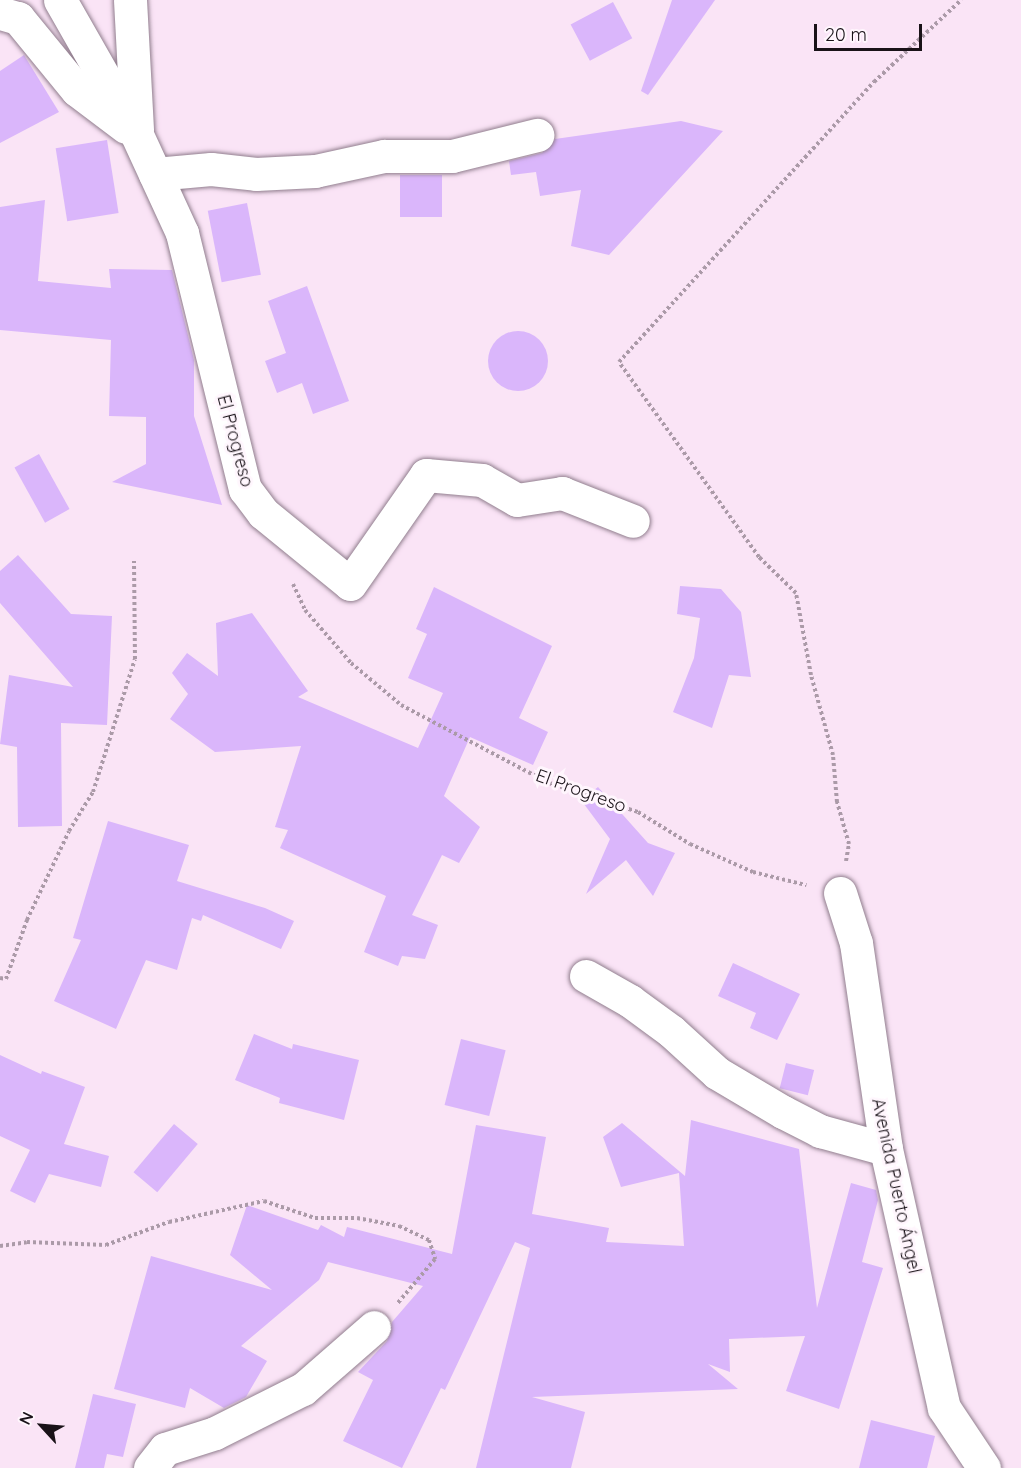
<!DOCTYPE html>
<html>
<head>
<meta charset="utf-8">
<style>
	body { margin:0 }
	#map { position:relative; width:1021px; height:1468px; overflow:hidden; background:#fae4f6; font-family:Quicksand,sans-serif }
	div>[style] { position:absolute }
	.building>* { inset:0; background:#dab6fb; transform-origin:0 0 }
	.round { border-radius:50% }
	.path>* { height:4px; margin-top:-2px; transform-origin:0; background:repeating-linear-gradient(90deg,#ab9aa8 0 3px,transparent 0 6px) }
	.roads { filter:drop-shadow(0 0 2px #917e8e) drop-shadow(0 0 2px #917e8e) }
	.minor>* { height:33px; margin:-16.5px; padding:0 16.5px; transform-origin:16.5px; border-radius:16.5px; background:#fff }
	span { translate:-50% -50%; white-space:nowrap; text-align:center; line-height:1.15; -webkit-text-stroke:6px #fff6fd; paint-order:stroke }
	.street-label { font-size:18px; color:#191218 }
	.north { position:absolute; left:12px; top:1396px; width:60px; height:60px; -webkit-text-stroke:4px #fff6fd; paint-order:stroke; rotate:296deg; font-size:16px; font-weight:700; line-height:24px; text-align:center; color:#191218 }
	.north::after { content:''; display:block; margin:auto; width:21px; height:27px; background:#191218; clip-path:polygon(50% 0,100% 100%,50% 72%,0 100%) }
	.scale { position:absolute; left:814px; top:24px; width:108px; height:27px; box-sizing:border-box; border:3px solid #191218; border-top:0; padding-left:8px; font-size:18px; line-height:21px; white-space:nowrap; color:#191218; -webkit-text-stroke:4px #fff6fd; paint-order:stroke }
</style>
</head>
<body>
<div id="map">
	<div class="building">
		<div style="clip-path:polygon(672px 0,715px 0,648px 95px,641px 91px)"></div>
		<div style="left:613px;top:2px;width:41px;height:48px;rotate:62deg"></div>
		<div style="clip-path:polygon(24px 55px,59px 112px,0 143px,0 71px)"></div>
		<div style="clip-path:polygon(681px 121px,723px 131px,609px 255px,571px 246px,581px 190px,540px 196px,536px 172px,511px 175px,509px 161px,542px 153px,555px 139px)"></div>
		<div style="left:107px;top:140px;width:74px;height:52px;rotate:81deg"></div>
		<div style="left:400px;top:175px;width:42px;height:42px"></div>
		<div style="clip-path:polygon(45px 200px,38px 281px,111px 288px,109px 269px,172px 270px,194px 360px,194px 416px,222px 505px,112px 482px,146px 464px,146px 417px,109px 416px,111px 340px,0 330px,0 207px)"></div>
		<div style="left:247px;top:203px;width:73px;height:40px;rotate:79deg"></div>
		<div style="clip-path:polygon(307px 286px,349px 401px,313px 414px,302px 383px,277px 393px,265px 361px,286px 353px,268px 301px)"></div>
		<div class="round" style="left:488px;top:331px;width:60px;height:60px"></div>
		<div style="left:39px;top:454px;width:63px;height:28px;rotate:61deg"></div>
		<div style="clip-path:polygon(18px 555px,71px 614px,112px 616px,107px 725px,61px 723px,62px 826px,18px 827px,17px 747px,0 744px,9px 675px,73px 687px,0 603px,0 571px)"></div>
		<div style="clip-path:polygon(680px 586px,721px 589px,741px 612px,751px 677px,729px 675px,712px 728px,673px 712px,694px 658px,700px 618px,677px 614px)"></div>
		<div style="clip-path:polygon(434px 587px,552px 646px,519px 718px,548px 732px,533px 765px,470px 737px,444px 796px,480px 827px,459px 863px,442px 855px,412px 915px,438px 925px,425px 959px,402px 956px,398px 966px,364px 952px,386px 896px,280px 848px,288px 830px,275px 827px,301px 746px,215px 752px,170px 719px,188px 694px,172px 673px,187px 653px,218px 676px,216px 623px,252px 613px,308px 691px,298px 697px,418px 748px,443px 693px,408px 678px,427px 634px,416px 629px)"></div>
		<div style="clip-path:polygon(598px 787px,648px 843px,675px 853px,653px 896px,626px 860px,586px 894px,610px 839px,581px 800px)"></div>
		<div style="clip-path:polygon(108px 821px,189px 845px,177px 881px,265px 908px,294px 921px,281px 949px,203px 915px,201px 921px,192px 918px,177px 970px,146px 960px,116px 1029px,54px 1001px,81px 940px,73px 938px)"></div>
		<div style="clip-path:polygon(733px 963px,800px 994px,777px 1040px,750px 1028px,756px 1013px,718px 996px)"></div>
		<div style="clip-path:polygon(254px 1034px,292px 1049px,293px 1044px,359px 1060px,344px 1120px,279px 1103px,280px 1098px,235px 1080px)"></div>
		<div style="left:461px;top:1039px;width:46px;height:68px;rotate:14deg"></div>
		<div style="clip-path:polygon(0 1055px,41px 1074px,42px 1071px,85px 1087px,64px 1144px,109px 1156px,101px 1187px,49px 1174px,35px 1203px,10px 1191px,30px 1150px,0 1136px)"></div>
		<div style="left:786px;top:1063px;width:29px;height:26px;rotate:14deg"></div>
		<div style="clip-path:polygon(691px 1120px,799px 1149px,817px 1308px,851px 1183px,876px 1190px,878px 1200px,862px 1262px,883px 1268px,839px 1409px,786px 1391px,805px 1336px,729px 1339px,730px 1372px,708px 1364px,738px 1389px,532px 1397px,585px 1412px,571px 1468px,476px 1468px,530px 1248px,515px 1242px,445px 1390px,441px 1388px,402px 1468px,343px 1441px,373px 1380px,358px 1372px,387px 1341px,392px 1322px,423px 1286px,328px 1262px,319px 1280px,241px 1346px,267px 1361px,246px 1397px,224px 1408px,190px 1388px,185px 1408px,114px 1389px,151px 1256px,272px 1290px,230px 1255px,247px 1205px,318px 1230px,321px 1225px,344px 1237px,347px 1227px,452px 1254px,476px 1125px,546px 1137px,532px 1214px,609px 1228px,606px 1242px,684px 1246px,679px 1173px,621px 1187px,603px 1137px,622px 1123px,685px 1176px)"></div>
		<div style="left:174px;top:1124px;width:31px;height:63px;rotate:40deg"></div>
		<div style="clip-path:polygon(93px 1394px,136px 1404px,123px 1457px,107px 1454px,104px 1468px,75px 1468px)"></div>
		<div style="clip-path:polygon(871px 1420px,935px 1436px,927px 1468px,859px 1468px)"></div>
	</div>
	<div class="path">
		<div style="left:293px;top:584px;width:29px;rotate:65deg"></div>
		<div style="left:305px;top:610px;width:70px;rotate:49deg"></div>
		<div style="left:351px;top:663px;width:65px;rotate:40deg"></div>
		<div style="left:401px;top:705px;width:167px;rotate:27.8deg"></div>
		<div style="left:549px;top:783px;width:94px;rotate:18deg"></div>
		<div style="left:638px;top:812px;width:61px;rotate:31.6deg"></div>
		<div style="left:690px;top:844px;width:69px;rotate:24deg"></div>
		<div style="left:753px;top:872px;width:55px;rotate:13.8deg"></div>
		<div style="left:846px;top:861px;width:17px;rotate:-80deg"></div>
		<div style="left:849px;top:844px;width:44px;rotate:-105.9deg"></div>
		<div style="left:837px;top:802px;width:47px;rotate:-94.9deg"></div>
		<div style="left:833px;top:755px;width:83px;rotate:-105.4deg"></div>
		<div style="left:811px;top:675px;width:83px;rotate:-100.4deg"></div>
		<div style="left:796px;top:593px;width:52px;rotate:-135.8deg"></div>
		<div style="left:759px;top:557px;width:240px;rotate:-125.7deg"></div>
		<div style="left:619px;top:362px;width:379px;rotate:-47.7deg"></div>
		<div style="left:874px;top:82px;width:120px;rotate:-43.3deg"></div>
		<div style="left:0;top:978px;width:6px;rotate:9deg"></div>
		<div style="left:6px;top:979px;width:63px;rotate:-70.4deg"></div>
		<div style="left:27px;top:920px;width:98px;rotate:-64.7deg"></div>
		<div style="left:69px;top:831px;width:46px;rotate:-58.4deg"></div>
		<div style="left:93px;top:792px;width:139px;rotate:-72.5deg"></div>
		<div style="left:135px;top:659px;width:98px;rotate:-90.6deg"></div>
		<div style="left:0;top:1246px;width:27px;rotate:-8deg"></div>
		<div style="left:27px;top:1242px;width:79px;rotate:2.2deg"></div>
		<div style="left:106px;top:1245px;width:67px;rotate:-20.1deg"></div>
		<div style="left:169px;top:1222px;width:97px;rotate:-12.5deg"></div>
		<div style="left:264px;top:1201px;width:54px;rotate:18.4deg"></div>
		<div style="left:315px;top:1218px;width:42px"></div>
		<div style="left:357px;top:1218px;width:43px;rotate:10.8deg"></div>
		<div style="left:399px;top:1226px;width:33px;rotate:25deg"></div>
		<div style="left:429px;top:1240px;width:20px;rotate:72deg"></div>
		<div style="left:435px;top:1259px;width:59px;rotate:130.2deg"></div>
	</div>
	<div class="roads">
		<div class="minor">
			<div style="left:60px;top:0;width:155px;rotate:60.3deg"></div>
			<div style="left:137px;top:135px;width:108px;rotate:65.3deg"></div>
			<div style="left:182px;top:233px;width:264px;rotate:76.2deg"></div>
			<div style="left:245px;top:489px;width:30px;rotate:53deg"></div>
			<div style="left:263px;top:513px;width:112px;rotate:39.2deg"></div>
			<div style="left:350px;top:584px;width:133px;rotate:-55.1deg"></div>
			<div style="left:426px;top:475px;width:56px;rotate:5.1deg"></div>
			<div style="left:482px;top:480px;width:40px;rotate:29.7deg"></div>
			<div style="left:517px;top:500px;width:46px;rotate:-8.8deg"></div>
			<div style="left:562px;top:493px;width:76px;rotate:21.5deg"></div>
			<div style="left:130px;top:0;width:130px;rotate:86.9deg"></div>
			<div style="left:0;top:13px;width:19px;rotate:16deg"></div>
			<div style="left:18px;top:18px;width:93px;rotate:50.7deg"></div>
			<div style="left:77px;top:90px;width:61px;rotate:37.1deg"></div>
			<div style="left:155px;top:174px;width:56px;rotate:-5.1deg"></div>
			<div style="left:211px;top:169px;width:45px;rotate:6.3deg"></div>
			<div style="left:256px;top:174px;width:59px;rotate:-2.9deg"></div>
			<div style="left:315px;top:171px;width:71px;rotate:-12.3deg"></div>
			<div style="left:384px;top:156px;width:68px"></div>
			<div style="left:452px;top:156px;width:88px;rotate:-13.9deg"></div>
			<div style="left:840px;top:893px;width:52px;rotate:72.3deg"></div>
			<div style="left:856px;top:943px;width:208px;rotate:81.7deg"></div>
			<div style="left:886px;top:1149px;width:265px;rotate:77.4deg"></div>
			<div style="left:944px;top:1408px;width:72px;rotate:56.3deg"></div>
			<div style="left:586px;top:976px;width:51px;rotate:29.6deg"></div>
			<div style="left:630px;top:1001px;width:51px;rotate:36.2deg"></div>
			<div style="left:671px;top:1031px;width:62px;rotate:42.4deg"></div>
			<div style="left:717px;top:1073px;width:77px;rotate:30.6deg"></div>
			<div style="left:783px;top:1112px;width:42px;rotate:27.2deg"></div>
			<div style="left:820px;top:1131px;width:68px;rotate:15.3deg"></div>
			<div style="left:150px;top:1468px;width:24px;rotate:-52deg"></div>
			<div style="left:165px;top:1449px;width:52px;rotate:-17.7deg"></div>
			<div style="left:215px;top:1433px;width:98px;rotate:-26.6deg"></div>
			<div style="left:303px;top:1389px;width:94px;rotate:-41.1deg"></div>
		</div>
	</div>
	<div class="street-label">
		<span style="left:235px;top:441px;rotate:75deg">El Progreso</span>
		<span style="left:581px;top:791px;rotate:20deg">El Progreso</span>
		<span style="left:896px;top:1186px;rotate:78deg">Avenida Puerto Ángel</span>
	</div>
	<div class="north">N</div>
	<div class="scale">20 m</div>
</div>
</body>
</html>
